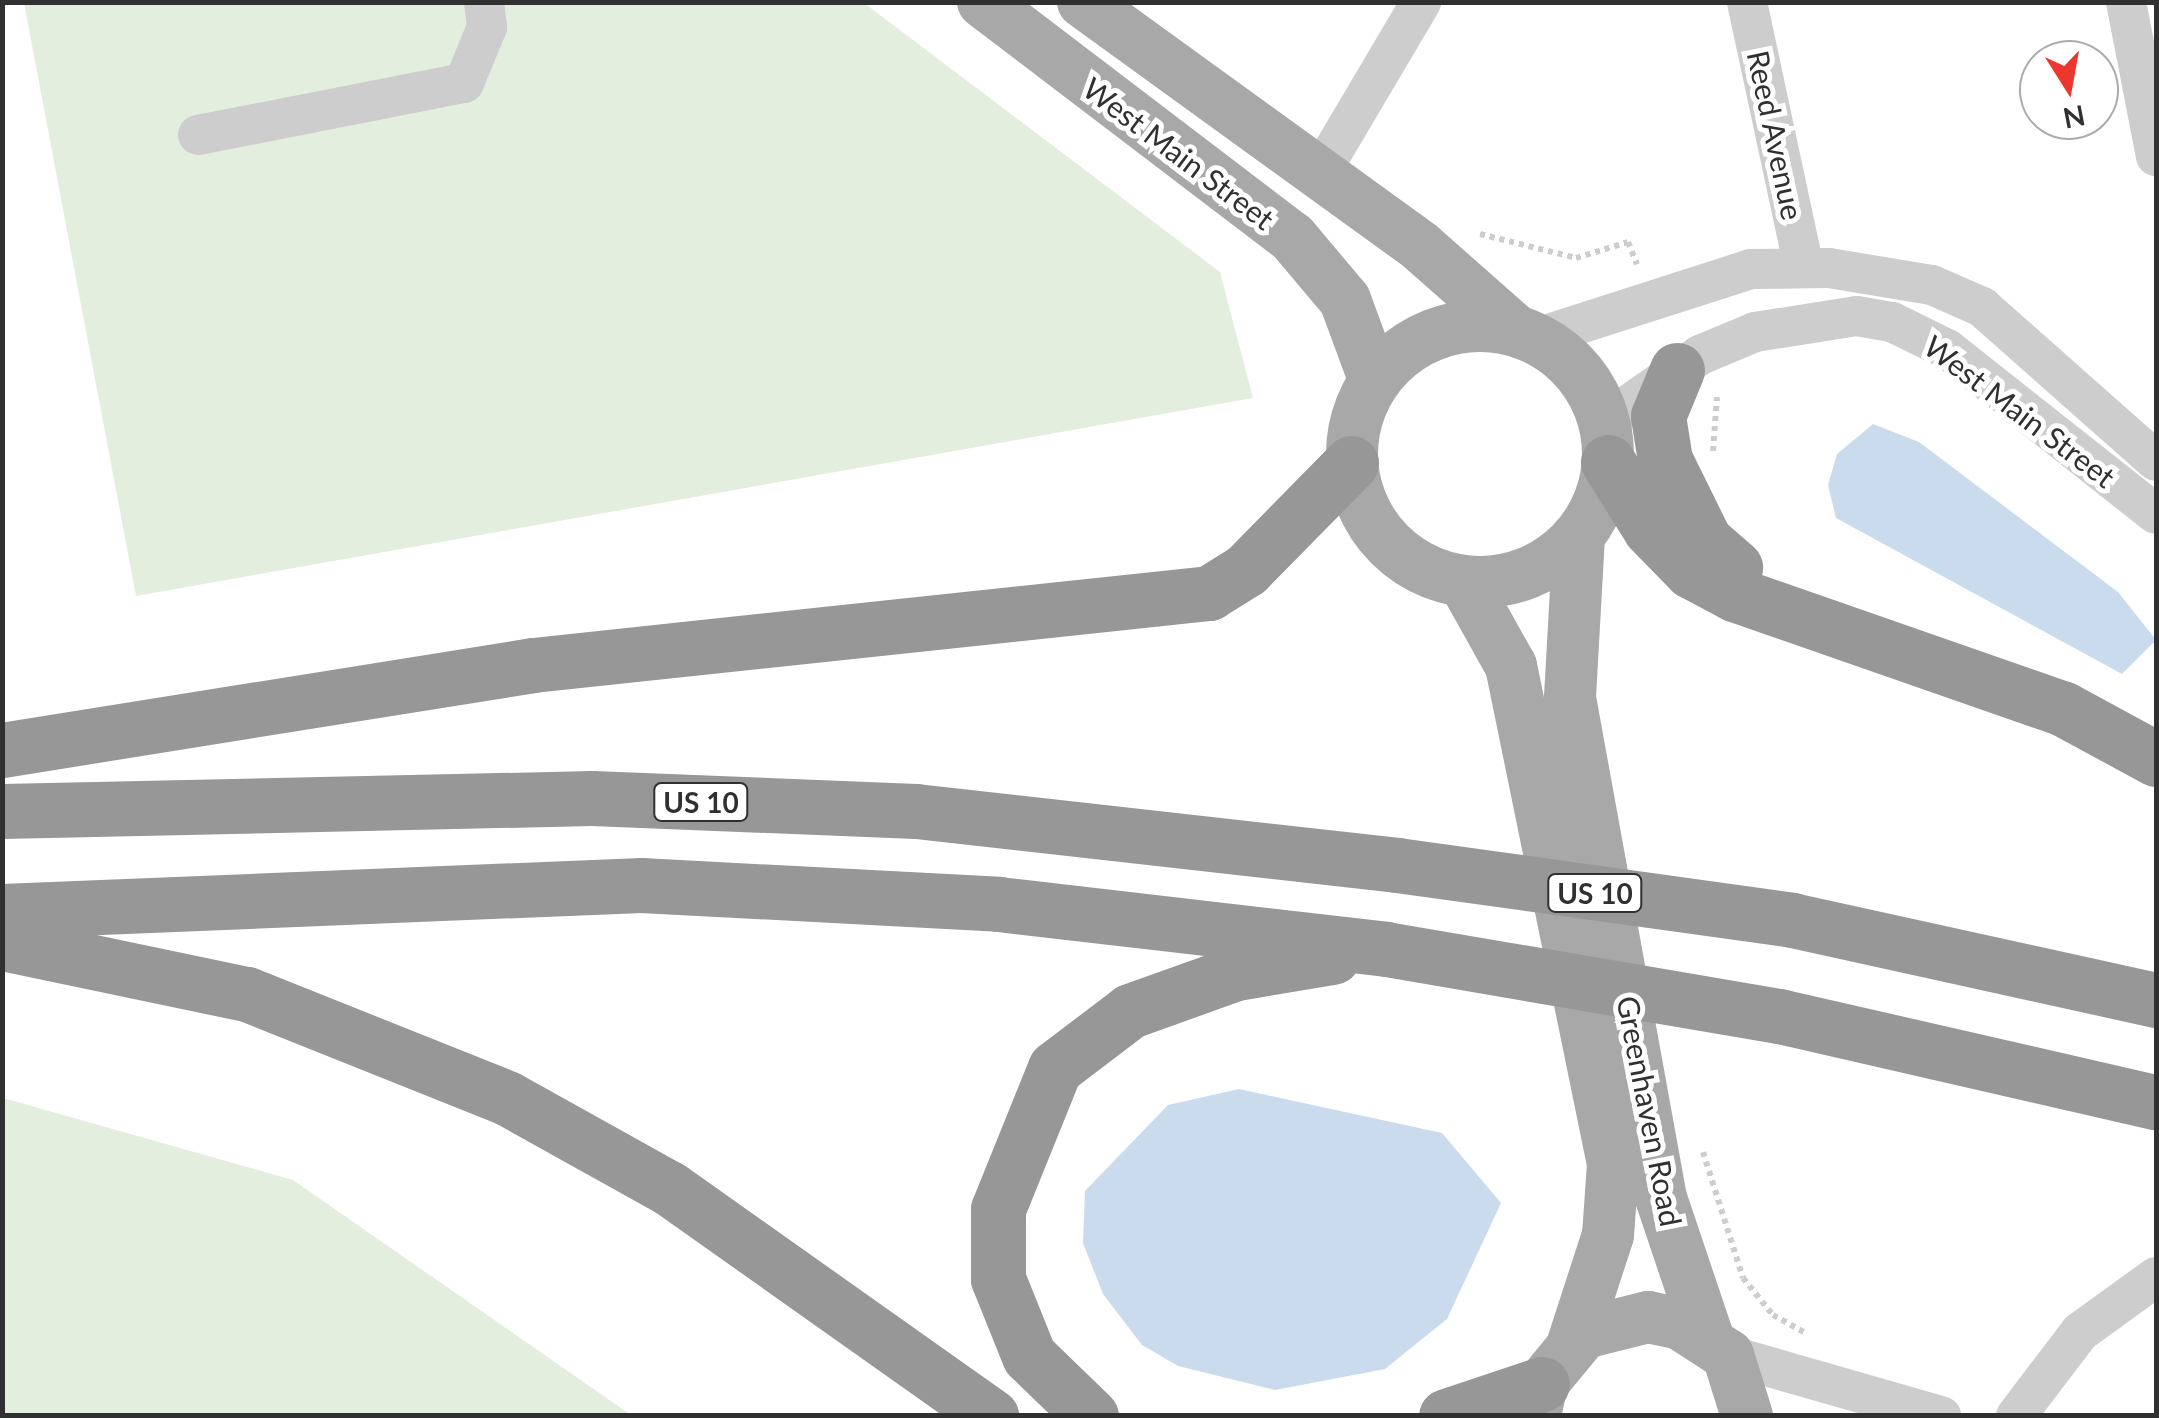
<!DOCTYPE html>
<html>
<head>
<meta charset="utf-8">
<style>
	body { margin:0 }
	#map { position:relative; width:2159px; height:1418px; overflow:hidden; background:#fff; font-family:Lato,sans-serif }
	div>[style] { position:absolute }
	.green>* { inset:0; background:#e4eede }
	.water>* { inset:0; background:#cadbee }
	.path>* { height:6px; margin-top:-3px; transform-origin:0; background:repeating-linear-gradient(90deg,#cdcdcd 0 5px,transparent 0 10px) }
	.minor>* { height:40px; margin:-20px; padding:0 20px; transform-origin:20px; border-radius:20px; background:#cdcdcd }
	.major>* { height:52px; margin:-26px; padding:0 26px; transform-origin:26px; border-radius:26px; background:#a8a8a8 }
	.major>.ring { margin:-26px; padding:0; box-sizing:content-box; background:none; border:52px solid #a8a8a8; border-radius:50% }
	.highway>* { height:55px; margin:-27.5px; padding:0 27.5px; transform-origin:27.5px; border-radius:27.5px; background:#979797 }
	.highway-bridge>* { height:55px; margin:-27.5px; padding:0 27.5px; transform-origin:27.5px; border-radius:27.5px; background:#979797 }
	span { translate:-50% -50%; white-space:nowrap; text-align:center; line-height:1.15; -webkit-text-stroke:10px #fff; paint-order:stroke }
	.shield-label span { padding:2px 8px; background:#fff; border:2px solid; border-radius:8px; -webkit-text-stroke-width:0 }
	.shield-label { font-size:28px; color:#303030; font-weight:700 }
	.street-label { font-size:30px; color:#303030 }
	.frame { position:absolute; inset:0; border:5px solid #303030; pointer-events:none }
	.north { position:absolute; left:2019px; top:40px; width:100px; height:100px; box-sizing:border-box; background:#fff; border:2px solid #acacac; border-radius:50%; rotate:169deg; font-size:28px; font-weight:700; line-height:40px; text-align:center; color:#303030 }
	.north::after { content:''; display:block; margin:auto; width:35px; height:45px; background:#ec372e; clip-path:polygon(50% 0,100% 100%,50% 72%,0 100%) }
</style>
</head>
<body>
<div id="map">
	<div class="green">
		<div style="clip-path:polygon(24px 3px,864px 3px,1220px 272px,1253px 398px,136px 596px)"></div>
		<div style="clip-path:polygon(3px 1098px,293px 1180px,631px 1415px,3px 1415px)"></div>
	</div>
	<div class="water">
		<div style="clip-path:polygon(1873px 424px,1919px 442px,2118px 592px,2156px 640px,2122px 674px,1836px 518px,1828px 485px,1837px 454px)"></div>
		<div style="clip-path:polygon(1239px 1089px,1442px 1133px,1501px 1203px,1447px 1319px,1385px 1369px,1275px 1390px,1178px 1366px,1142px 1345px,1103px 1294px,1083px 1243px,1085px 1191px,1168px 1105px)"></div>
	</div>
	<div class="path">
		<div style="left:1480px;top:234px;width:99px;rotate:14deg"></div>
		<div style="left:1576px;top:258px;width:54px;rotate:-17.1deg"></div>
		<div style="left:1628px;top:242px;width:24px;rotate:68deg"></div>
		<div style="left:1713px;top:451px;width:54px;rotate:-85.8deg"></div>
		<div style="left:1703px;top:1152px;width:132px;rotate:72.4deg"></div>
		<div style="left:1743px;top:1278px;width:48px;rotate:51deg"></div>
		<div style="left:1773px;top:1315px;width:38px;rotate:29deg"></div>
	</div>
	<div class="minor">
		<div style="left:1747px;top:2px;width:272px;rotate:77.9deg"></div>
		<div style="left:2126px;top:2px;width:157px;rotate:79deg"></div>
		<div style="left:198px;top:135px;width:271px;rotate:-11.1deg"></div>
		<div style="left:464px;top:83px;width:61px;rotate:-67.7deg"></div>
		<div style="left:487px;top:27px;width:25px;rotate:-97deg"></div>
		<div style="left:1320px;top:173px;width:199px;rotate:-59.4deg"></div>
		<div style="left:1536px;top:338px;width:226px;rotate:-17.8deg"></div>
		<div style="left:1751px;top:269px;width:78px;rotate:-0.7deg"></div>
		<div style="left:1829px;top:268px;width:104px;rotate:9.4deg"></div>
		<div style="left:1932px;top:285px;width:55px;rotate:23.7deg"></div>
		<div style="left:1982px;top:307px;width:232px;rotate:41.5deg"></div>
		<div style="left:1604px;top:422px;width:117px;rotate:-34.9deg"></div>
		<div style="left:1700px;top:355px;width:60px;rotate:-22.7deg"></div>
		<div style="left:1755px;top:332px;width:103px;rotate:-8.9deg"></div>
		<div style="left:1857px;top:316px;width:36px;rotate:10deg"></div>
		<div style="left:1892px;top:322px;width:61px;rotate:26.1deg"></div>
		<div style="left:1947px;top:349px;width:266px;rotate:38.3deg"></div>
		<div style="left:1728px;top:1355px;width:222px;rotate:16deg"></div>
		<div style="left:2016px;top:1416px;width:106px;rotate:-52.7deg"></div>
		<div style="left:2080px;top:1332px;width:94px;rotate:-35.9deg"></div>
	</div>
	<div class="major">
		<div style="left:983px;top:2px;width:388px;rotate:37.3deg"></div>
		<div style="left:1292px;top:237px;width:82px;rotate:49.9deg"></div>
		<div style="left:1345px;top:300px;width:84px;rotate:69.8deg"></div>
		<div style="left:1083px;top:2px;width:417px;rotate:35.9deg"></div>
		<div style="left:1421px;top:247px;width:124px;rotate:41.4deg"></div>
		<div class="ring" style="left:1352px;top:326px;width:204px;height:204px"></div>
		<div style="left:1579px;top:536px;width:162px;rotate:93.2deg"></div>
		<div style="left:1570px;top:698px;width:508px;rotate:79.69deg"></div>
		<div style="left:1661px;top:1198px;width:151px;rotate:71.4deg"></div>
		<div style="left:1464px;top:582px;width:96px;rotate:60.8deg"></div>
		<div style="left:1511px;top:666px;width:508px;rotate:78.42deg"></div>
		<div style="left:1613px;top:1164px;width:71px;rotate:94deg"></div>
		<div style="left:1608px;top:1235px;width:114px;rotate:108deg"></div>
		<div style="left:1535px;top:1416px;width:33px;rotate:-78deg"></div>
		<div style="left:1542px;top:1384px;width:66px;rotate:-50.5deg"></div>
		<div style="left:1584px;top:1333px;width:66px;rotate:-14deg"></div>
		<div style="left:1648px;top:1317px;width:33px;rotate:12deg"></div>
		<div style="left:1680px;top:1324px;width:57px;rotate:32.9deg"></div>
		<div style="left:1728px;top:1355px;width:64px;rotate:72.7deg"></div>
	</div>
	<div class="highway">
		<div style="left:1677px;top:370px;width:50px;rotate:112.4deg"></div>
		<div style="left:1658px;top:416px;width:45px;rotate:81deg"></div>
		<div style="left:1665px;top:460px;width:90px;rotate:63.7deg"></div>
		<div style="left:1705px;top:541px;width:40px;rotate:41deg"></div>
		<div style="left:1608px;top:462px;width:79px;rotate:57.9deg"></div>
		<div style="left:1650px;top:529px;width:59px;rotate:45.7deg"></div>
		<div style="left:1691px;top:571px;width:49px;rotate:28.1deg"></div>
		<div style="left:1734px;top:594px;width:347px;rotate:19.2deg"></div>
		<div style="left:2062px;top:708px;width:107px;rotate:28.5deg"></div>
		<div style="left:2px;top:750px;width:538px;rotate:-9.09deg"></div>
		<div style="left:533px;top:665px;width:680px;rotate:-6.08deg"></div>
		<div style="left:1209px;top:593px;width:44px;rotate:-31.9deg"></div>
		<div style="left:1246px;top:570px;width:150px;rotate:-45.5deg"></div>
		<div style="left:2px;top:811px;width:590px;rotate:-1.26deg"></div>
		<div style="left:592px;top:798px;width:324px;rotate:2.3deg"></div>
		<div style="left:916px;top:811px;width:484px;rotate:6.4deg"></div>
		<div style="left:2px;top:911px;width:640px;rotate:-2.33deg"></div>
		<div style="left:641px;top:885px;width:358px;rotate:3deg"></div>
		<div style="left:998px;top:904px;width:391px;rotate:6.6deg"></div>
		<div style="left:1792px;top:920px;width:373px;rotate:12.4deg"></div>
		<div style="left:2px;top:943px;width:250px;rotate:11.8deg"></div>
		<div style="left:247px;top:994px;width:280px;rotate:21.8deg"></div>
		<div style="left:507px;top:1098px;width:185px;rotate:29.1deg"></div>
		<div style="left:669px;top:1188px;width:395px;rotate:35.3deg"></div>
		<div style="left:1779px;top:1016px;width:387px;rotate:12.9deg"></div>
		<div style="left:1091px;top:1416px;width:86px;rotate:-135.9deg"></div>
		<div style="left:1029px;top:1356px;width:83px;rotate:-111.9deg"></div>
		<div style="left:998px;top:1279px;width:70px;rotate:-90deg"></div>
		<div style="left:998px;top:1209px;width:152px;rotate:-68deg"></div>
		<div style="left:1055px;top:1068px;width:94px;rotate:-37.2deg"></div>
		<div style="left:1130px;top:1011px;width:113px;rotate:-19.7deg"></div>
		<div style="left:1236px;top:973px;width:98px;rotate:-9.4deg"></div>
		<div style="left:1446px;top:1416px;width:101px;rotate:-18.4deg"></div>
	</div>
	<div class="highway-bridge">
		<div style="left:1397px;top:865px;width:399px;rotate:7.9deg"></div>
		<div style="left:1386px;top:949px;width:399px;rotate:9.7deg"></div>
	</div>
	<div class="shield-label">
		<span style="left:701px;top:802px">US 10</span>
		<span style="left:1595px;top:893px">US 10</span>
	</div>
	<div class="street-label">
		<span style="left:1776px;top:135px;rotate:78deg">Reed Avenue</span>
		<span style="left:1179px;top:153px;rotate:37deg">West Main Street</span>
		<span style="left:2020px;top:411px;rotate:37deg">West Main Street</span>
		<span style="left:1650px;top:1111px;rotate:79deg">Greenhaven Road</span>
	</div>
	<div class="frame"></div>
	<div class="north">N</div>
</div>
</body>
</html>
